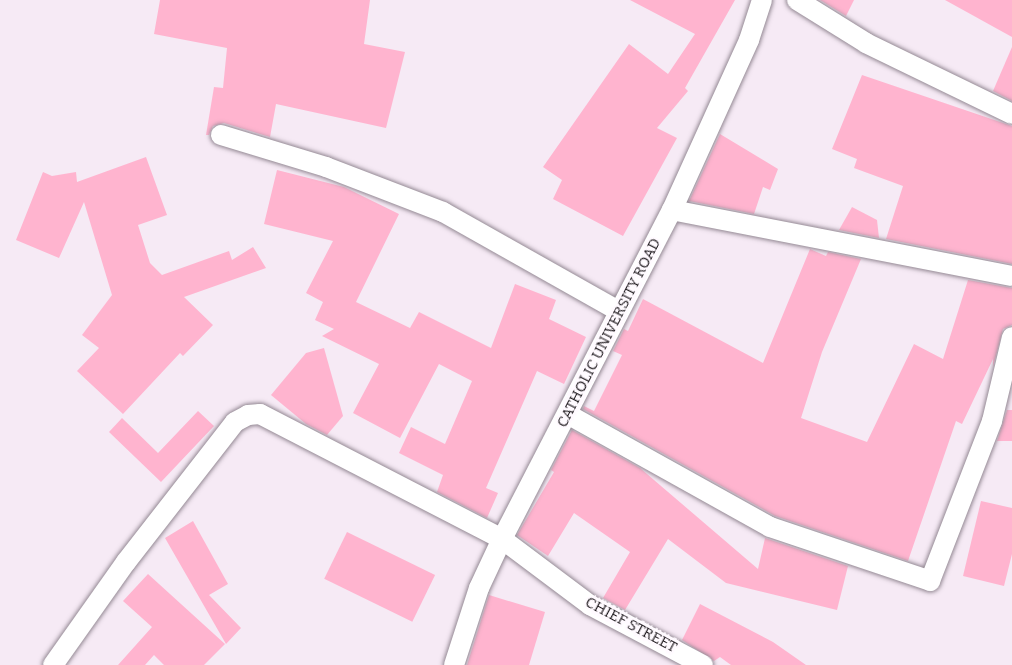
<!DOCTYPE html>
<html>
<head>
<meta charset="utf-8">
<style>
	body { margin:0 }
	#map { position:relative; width:1012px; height:665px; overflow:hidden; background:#f6eaf5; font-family:Bitter,serif }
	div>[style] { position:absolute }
	.building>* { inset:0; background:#ffb4cf; transform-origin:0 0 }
	.roads { filter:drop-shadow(0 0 2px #948994) drop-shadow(0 0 2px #948994) }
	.minor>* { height:20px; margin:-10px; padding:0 10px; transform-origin:10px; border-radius:10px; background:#fff }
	span { translate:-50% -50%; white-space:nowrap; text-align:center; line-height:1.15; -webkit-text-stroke:4.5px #fffaff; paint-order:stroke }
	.street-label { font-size:15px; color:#1e191d }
</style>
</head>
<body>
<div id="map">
	<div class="building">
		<div style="clip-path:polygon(160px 0,370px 0,364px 44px,405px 52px,386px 128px,276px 104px,270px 137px,224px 123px,213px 126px,209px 135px,206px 135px,214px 87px,223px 88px,227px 48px,154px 34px)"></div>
		<div style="clip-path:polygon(630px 0,735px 0,685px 88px,688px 91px,657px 128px,677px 138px,623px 236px,553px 199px,562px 180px,543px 167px,629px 44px,668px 74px,695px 34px)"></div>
		<div style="clip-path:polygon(820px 0,854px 0,846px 16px)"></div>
		<div style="clip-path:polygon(945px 0,1012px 0,1012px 37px)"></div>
		<div style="clip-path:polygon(1012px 47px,1012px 101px,993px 91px)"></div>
		<div style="clip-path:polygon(862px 75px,1012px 126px,1012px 264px,886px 239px,903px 186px,854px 168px,857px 159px,832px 149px)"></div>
		<div style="clip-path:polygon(720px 134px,778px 169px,770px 190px,763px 187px,754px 214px,689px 201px)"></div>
		<div style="clip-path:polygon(146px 157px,167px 215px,138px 225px,150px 263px,162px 275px,229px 251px,232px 260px,253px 247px,266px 268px,184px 297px,213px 325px,183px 356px,180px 353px,123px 414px,77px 371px,99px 348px,82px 335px,112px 295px,84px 202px,59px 258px,16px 240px,43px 172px,52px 176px,76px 172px,77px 182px)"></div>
		<div style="clip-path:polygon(277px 170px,344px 187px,399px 214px,356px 302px,410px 328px,419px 312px,491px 348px,515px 284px,556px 300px,549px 319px,586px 337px,564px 384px,537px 371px,486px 488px,498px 493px,487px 518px,437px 492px,443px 475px,399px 453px,411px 427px,445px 444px,472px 381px,439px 364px,400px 438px,353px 413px,379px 364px,322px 336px,334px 329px,315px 320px,323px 302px,306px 293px,333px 241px,264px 224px)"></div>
		<div style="clip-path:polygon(852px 207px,877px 220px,879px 238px,839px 230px)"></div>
		<div style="clip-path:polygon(810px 249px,826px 256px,828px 252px,861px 259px,822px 352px,801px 418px,867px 442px,914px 344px,943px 359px,968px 280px,1012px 288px,1012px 325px,1003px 329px,993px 367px,993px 359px,962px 424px,956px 421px,908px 561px,775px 516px,583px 409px,584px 406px,594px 411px,622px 355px,613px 351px,624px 329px,628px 331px,643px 299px,763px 363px)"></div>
		<div style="clip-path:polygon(324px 348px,343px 416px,327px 435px,306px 424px,271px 395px,306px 353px)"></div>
		<div style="clip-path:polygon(1007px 410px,1012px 410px,1012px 441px,997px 441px)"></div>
		<div style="clip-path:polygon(198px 411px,214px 426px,161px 482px,109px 432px,122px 418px,158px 453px)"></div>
		<div style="clip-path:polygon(572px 430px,640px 468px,758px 569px,765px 538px,848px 566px,837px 610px,726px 583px,668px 539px,625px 610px,603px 598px,630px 552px,574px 513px,548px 556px,517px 535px,554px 472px,551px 470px)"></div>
		<div style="clip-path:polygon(981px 501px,1012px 508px,1012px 554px,1004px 586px,963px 576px)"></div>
		<div style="clip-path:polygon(193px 521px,228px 584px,209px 595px,241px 628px,226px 644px,165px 538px)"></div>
		<div style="left:347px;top:532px;width:98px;height:52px;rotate:26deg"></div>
		<div style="clip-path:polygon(148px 574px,225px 644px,204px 665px,164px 665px,154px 655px,145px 665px,118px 665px,152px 627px,123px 601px)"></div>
		<div style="clip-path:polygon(489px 595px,545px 612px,529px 665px,467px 665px)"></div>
		<div style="clip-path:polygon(700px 604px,773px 642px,806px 665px,731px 665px,720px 657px,714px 661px,682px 640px)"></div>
	</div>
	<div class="roads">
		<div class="minor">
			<div style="left:797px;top:0;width:81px;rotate:31.9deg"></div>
			<div style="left:866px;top:43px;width:162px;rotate:25.9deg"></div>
			<div style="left:221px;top:135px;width:110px;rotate:16.9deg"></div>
			<div style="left:326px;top:167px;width:125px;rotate:21deg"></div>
			<div style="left:443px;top:212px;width:200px;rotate:29.4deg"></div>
			<div style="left:672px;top:210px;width:346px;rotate:11deg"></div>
			<div style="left:569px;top:415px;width:230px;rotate:29.1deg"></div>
			<div style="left:770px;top:527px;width:169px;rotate:18.6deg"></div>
			<div style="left:930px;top:581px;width:172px;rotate:-68.8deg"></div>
			<div style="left:992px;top:421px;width:86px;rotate:-76.6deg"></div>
			<div style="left:53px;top:665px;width:126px;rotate:-54.7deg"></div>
			<div style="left:126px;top:562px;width:177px;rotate:-52.1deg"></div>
			<div style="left:235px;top:422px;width:15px;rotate:-28deg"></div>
			<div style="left:248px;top:415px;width:12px;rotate:-5deg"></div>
			<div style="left:260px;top:414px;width:272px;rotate:27.3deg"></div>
			<div style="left:502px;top:539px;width:110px;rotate:36.9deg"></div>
			<div style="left:590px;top:605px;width:128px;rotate:28deg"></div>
			<div style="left:454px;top:665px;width:81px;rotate:-72deg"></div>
			<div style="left:479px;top:588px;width:54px;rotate:-64.9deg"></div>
			<div style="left:502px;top:539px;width:370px;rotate:-62.7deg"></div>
			<div style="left:672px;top:210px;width:187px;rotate:-65.6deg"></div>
			<div style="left:749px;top:40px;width:42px;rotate:-72deg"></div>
		</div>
	</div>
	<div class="street-label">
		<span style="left:609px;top:333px;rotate:-63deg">CATHOLIC UNIVERSITY ROAD</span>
		<span style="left:631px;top:625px;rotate:28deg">CHIEF STREET</span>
	</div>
</div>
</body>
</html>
